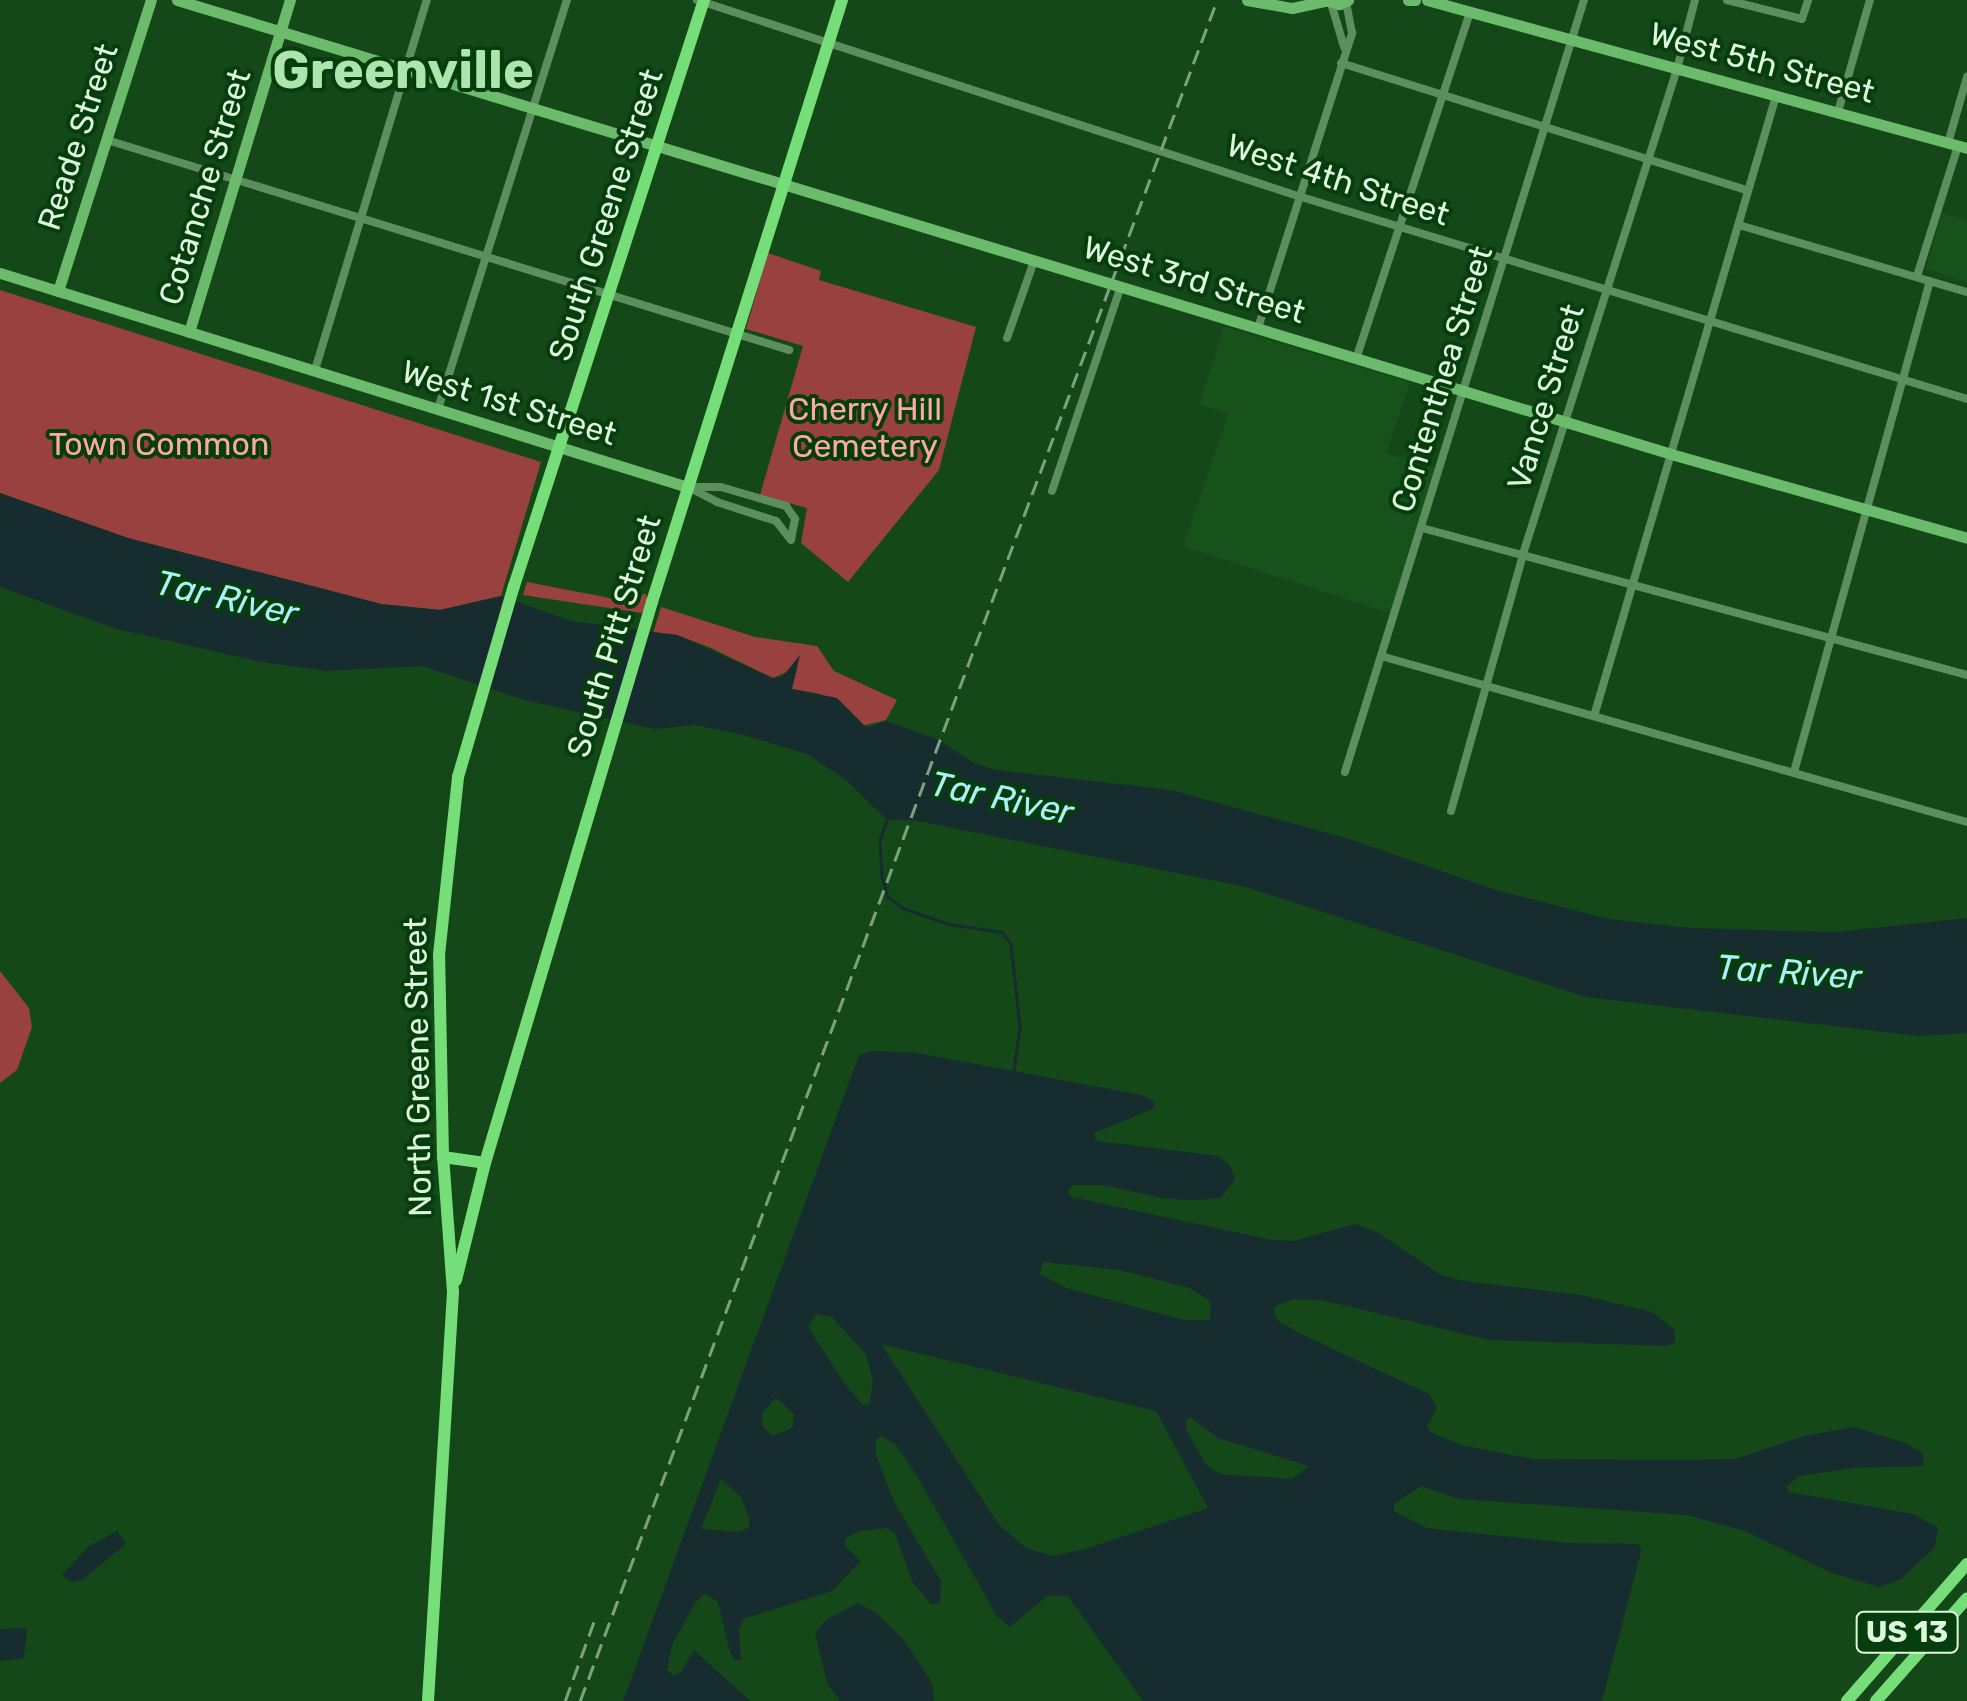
<!DOCTYPE html>
<html>
<head>
<meta charset="utf-8">
<style>
	body { margin:0 }
	#map { position:relative; width:1967px; height:1701px; overflow:hidden; background:#144818; font-family:Rubik,sans-serif }
	div>[style] { position:absolute }
	.built>* { inset:0; background:#17521b }
	.green>* { inset:0; background:#99413e }
	.water>* { inset:0; background:#172c2f }
	.stream>* { height:2.5px; margin:-1.25px; padding:0 1.25px; transform-origin:1.25px; border-radius:1.25px; background:#172c2f }
	.street>* { height:8px; margin:-4px; padding:0 4px; transform-origin:4px; border-radius:4px; background:#5d8e5d }
	.secondary>* { height:11px; margin:-5.5px; padding:0 5.5px; transform-origin:5.5px; border-radius:5.5px; background:#6cbb6d }
	.primary>* { height:12px; margin:-6px; padding:0 6px; transform-origin:6px; border-radius:6px; background:#76de78 }
	.rail>* { height:2.5px; margin-top:-1.25px; transform-origin:0; background:repeating-linear-gradient(90deg,#7ba27d 0 15px,transparent 0 23px) }
	span { translate:-50% -50%; white-space:nowrap; text-align:center; line-height:1.15; -webkit-text-stroke:8px #063d0c; paint-order:stroke }
	.shield-label span { padding:2px 8px; background:#063d0c; border:2px solid; border-radius:8px; -webkit-text-stroke-width:0 }
	.shield-label { font-size:30px; color:#ddf8dc; font-weight:700 }
	.street-label { font-size:32px; color:#ddf8dc }
	.park-label { font-size:32px; color:#fda8a2 }
	.water-label { font-size:35px; color:#acf0f7; font-style:italic }
	.town-label { font-size:52px; color:#aee5ad; font-weight:700 }
</style>
</head>
<body>
<div id="map">
	<div class="built">
		<div style="clip-path:polygon(1942px 213px,1967px 220px,1967px 283px,1926px 268px)"></div>
		<div style="clip-path:polygon(1224px 327px,1410px 382px,1386px 453px,1435px 468px,1392px 614px,1183px 546px,1228px 414px,1199px 404px)"></div>
	</div>
	<div class="green">
		<div style="clip-path:polygon(768px 253px,821px 271px,819px 280px,976px 327px,939px 470px,848px 582px,801px 543px,807px 508px,760px 495px,803px 346px,746px 329px)"></div>
		<div style="clip-path:polygon(0 290px,541px 462px,501px 596px,440px 610px,381px 604px,128px 538px,0 493px)"></div>
		<div style="clip-path:polygon(527px 582px,610px 598px,646px 594px,648px 602px,642px 613px,523px 595px)"></div>
		<div style="clip-path:polygon(661px 607px,755px 637px,817px 646px,834px 671px,897px 700px,886px 720px,862px 726px,847px 708px,820px 694px,792px 689px,787px 672px,773px 678px,709px 647px,677px 635px,653px 633px)"></div>
		<div style="clip-path:polygon(0 971px,29px 1008px,32px 1027px,17px 1070px,0 1083px)"></div>
	</div>
	<div class="water">
		<div style="clip-path:polygon(0 493px,128px 538px,381px 604px,440px 610px,501px 596px,571px 621px,677px 635px,773px 678px,783px 676px,800px 655px,792px 689px,837px 698px,867px 728px,886px 721px,939px 740px,974px 763px,996px 770px,1171px 790px,1349px 839px,1496px 890px,1608px 919px,1690px 928px,1836px 932px,1967px 918px,1967px 1033px,1918px 1036px,1586px 997px,1246px 887px,913px 820px,887px 820px,846px 780px,807px 754px,744px 735px,695px 725px,655px 729px,524px 700px,422px 666px,327px 671px,262px 662px,117px 629px,0 587px)"></div>
		<div style="clip-path:polygon(evenodd,872px 1051px,917px 1053px,1142px 1095px,1153px 1101px,1155px 1108px,1094px 1133px,1096px 1141px,1219px 1156px,1230px 1166px,1235px 1179px,1221px 1198px,1198px 1200px,1167px 1199px,1103px 1185px,1073px 1185px,1067px 1192px,1072px 1197px,1272px 1240px,1293px 1241px,1355px 1224px,1377px 1232px,1441px 1275px,1463px 1281px,1581px 1295px,1652px 1312px,1675px 1330px,1675px 1343px,1667px 1346px,1489px 1340px,1326px 1301px,1293px 1299px,1277px 1305px,1273px 1311px,1278px 1321px,1301px 1334px,1429px 1394px,1437px 1408px,1427px 1426px,1430px 1432px,1461px 1445px,1532px 1459px,1681px 1460px,1736px 1459px,1804px 1436px,1854px 1427px,1905px 1443px,1923px 1454px,1924px 1466px,1852px 1468px,1799px 1476px,1786px 1487px,1789px 1492px,1913px 1514px,1938px 1528px,1935px 1547px,1901px 1579px,1879px 1587px,1832px 1573px,1745px 1531px,1687px 1515px,1459px 1499px,1421px 1486px,1394px 1504px,1394px 1511px,1426px 1528px,1569px 1543px,1637px 1544px,1642px 1548px,1602px 1701px,1143px 1701px,1068px 1596px,1047px 1596px,1010px 1627px,997px 1616px,917px 1476px,896px 1445px,882px 1436px,876px 1439px,876px 1455px,894px 1502px,941px 1581px,940px 1603px,931px 1604px,913px 1583px,895px 1534px,887px 1528px,860px 1531px,845px 1538px,845px 1546px,861px 1561px,832px 1591px,743px 1619px,739px 1629px,741px 1660px,734px 1660px,729px 1649px,718px 1602px,705px 1593px,695px 1603px,672px 1645px,667px 1670px,674px 1676px,681px 1672px,694px 1650px,750px 1701px,623px 1701px,859px 1055px,872px 1051px,1043px 1262px,1119px 1270px,1190px 1288px,1211px 1302px,1210px 1320px,1184px 1320px,1066px 1288px,1040px 1274px,1043px 1262px,872px 1051px,816px 1314px,832px 1317px,866px 1354px,873px 1381px,869px 1405px,862px 1404px,844px 1383px,808px 1327px,816px 1314px,872px 1051px,881px 1344px,1156px 1411px,1208px 1508px,1085px 1549px,1052px 1556px,1026px 1548px,999px 1525px,881px 1344px,872px 1051px,776px 1398px,794px 1414px,792px 1428px,772px 1436px,763px 1427px,762px 1413px,776px 1398px,872px 1051px,1190px 1417px,1218px 1438px,1309px 1466px,1292px 1479px,1220px 1474px,1206px 1465px,1187px 1432px,1186px 1420px,1190px 1417px,872px 1051px,721px 1479px,741px 1497px,749px 1517px,749px 1527px,740px 1532px,701px 1529px,721px 1479px)"></div>
		<div style="clip-path:polygon(117px 1531px,126px 1544px,82px 1580px,72px 1582px,62px 1575px,88px 1547px)"></div>
		<div style="clip-path:polygon(858px 1603px,876px 1613px,904px 1640px,932px 1683px,934px 1701px,840px 1701px,827px 1683px,815px 1633px,826px 1620px)"></div>
		<div style="clip-path:polygon(27px 1628px,24px 1658px,0 1661px,0 1629px)"></div>
	</div>
	<div class="stream">
		<div style="left:887px;top:821px;width:20px;rotate:110deg"></div>
		<div style="left:880px;top:840px;width:37px;rotate:87deg"></div>
		<div style="left:882px;top:877px;width:21px;rotate:73deg"></div>
		<div style="left:888px;top:897px;width:19px;rotate:36deg"></div>
		<div style="left:903px;top:908px;width:49px;rotate:19.2deg"></div>
		<div style="left:949px;top:924px;width:54px;rotate:8.6deg"></div>
		<div style="left:1002px;top:932px;width:15px;rotate:53deg"></div>
		<div style="left:1011px;top:944px;width:83px;rotate:83.8deg"></div>
		<div style="left:1020px;top:1027px;width:44px;rotate:97.8deg"></div>
	</div>
	<div class="street">
		<div style="left:697px;top:0;width:632px;rotate:18.06deg"></div>
		<div style="left:1298px;top:196px;width:699px;rotate:16.88deg"></div>
		<div style="left:1727px;top:0;width:77px;rotate:14.2deg"></div>
		<div style="left:1802px;top:19px;width:20px;rotate:-72deg"></div>
		<div style="left:1331px;top:3px;width:46px;rotate:73.5deg"></div>
		<div style="left:1341px;top:63px;width:425px;rotate:17.4deg"></div>
		<div style="left:1838px;top:112px;width:116px;rotate:-74.1deg"></div>
		<div style="left:107px;top:140px;width:714px;rotate:17.11deg"></div>
		<div style="left:1948px;top:143px;width:69px;rotate:-73.9deg"></div>
		<div style="left:1739px;top:225px;width:238px;rotate:16.4deg"></div>
		<div style="left:1917px;top:276px;width:136px;rotate:-72.5deg"></div>
		<div style="left:1258px;top:328px;width:310px;rotate:-72.3deg"></div>
		<div style="left:1352px;top:33px;width:33px;rotate:-101deg"></div>
		<div style="left:1007px;top:338px;width:82px;rotate:-70.7deg"></div>
		<div style="left:1357px;top:356px;width:362px;rotate:-71.8deg"></div>
		<div style="left:315px;top:370px;width:387px;rotate:-73.2deg"></div>
		<div style="left:438px;top:409px;width:429px;rotate:-72.5deg"></div>
		<div style="left:688px;top:487px;width:33px"></div>
		<div style="left:721px;top:487px;width:68px;rotate:16.3deg"></div>
		<div style="left:786px;top:506px;width:16px;rotate:55deg"></div>
		<div style="left:795px;top:519px;width:21px;rotate:101deg"></div>
		<div style="left:688px;top:487px;width:33px;rotate:27deg"></div>
		<div style="left:717px;top:502px;width:62px;rotate:17.9deg"></div>
		<div style="left:776px;top:521px;width:24px;rotate:52deg"></div>
		<div style="left:1052px;top:491px;width:216px;rotate:-71.4deg"></div>
		<div style="left:1422px;top:528px;width:564px;rotate:15.09deg"></div>
		<div style="left:1381px;top:656px;width:609px;rotate:15.82deg"></div>
		<div style="left:1594px;top:716px;width:646px;rotate:-73.64deg"></div>
		<div style="left:1345px;top:772px;width:808px;rotate:-72.8deg"></div>
		<div style="left:1794px;top:772px;width:509px;rotate:-74.52deg"></div>
		<div style="left:1451px;top:811px;width:267px;rotate:-74.3deg"></div>
		<div style="left:1523px;top:554px;width:509px;rotate:-72.38deg"></div>
		<div style="left:1677px;top:69px;width:71px;rotate:-75.4deg"></div>
	</div>
	<div class="secondary">
		<div style="left:177px;top:0;width:1561px;rotate:16.9deg"></div>
		<div style="left:1671px;top:454px;width:308px;rotate:15.8deg"></div>
		<div style="left:1247px;top:0;width:46px;rotate:10.1deg"></div>
		<div style="left:1292px;top:8px;width:35px;rotate:-12deg"></div>
		<div style="left:1325px;top:0;width:15px;rotate:16deg"></div>
		<div style="left:1339px;top:4px;width:10px;rotate:-24deg"></div>
		<div style="left:1408px;top:0;width:7px"></div>
		<div style="left:1427px;top:0;width:560px;rotate:15.33deg"></div>
		<div style="left:0;top:273px;width:721px;rotate:17.28deg"></div>
		<div style="left:58px;top:291px;width:305px;rotate:-72.3deg"></div>
		<div style="left:189px;top:332px;width:347px;rotate:-73.1deg"></div>
	</div>
	<div class="primary">
		<div style="left:443px;top:1157px;width:42px;rotate:8.1deg"></div>
		<div style="left:456px;top:1280px;width:121px;rotate:-76.1deg"></div>
		<div style="left:485px;top:1163px;width:585px;rotate:-73.42deg"></div>
		<div style="left:652px;top:602px;width:631px;rotate:-72.48deg"></div>
		<div style="left:428px;top:1701px;width:410px;rotate:-86.5deg"></div>
		<div style="left:453px;top:1292px;width:135px;rotate:-94.2deg"></div>
		<div style="left:443px;top:1157px;width:202px;rotate:-91.1deg"></div>
		<div style="left:439px;top:955px;width:179px;rotate:-83.9deg"></div>
		<div style="left:458px;top:777px;width:199px;rotate:-73.7deg"></div>
		<div style="left:514px;top:586px;width:616px;rotate:-72.04deg"></div>
		<div style="left:1847px;top:1701px;width:182px;rotate:-48.8deg"></div>
		<div style="left:1876px;top:1701px;width:137px;rotate:-48.5deg"></div>
	</div>
	<div class="rail">
		<div style="left:565px;top:1701px;width:90px;rotate:-70deg"></div>
		<div style="left:580px;top:1701px;width:1816px;rotate:-69.47deg"></div>
	</div>
	<div class="shield-label">
		<span style="left:1907px;top:1632px">US 13</span>
	</div>
	<div class="street-label">
		<span style="left:1762px;top:63px;rotate:15deg">West 5th Street</span>
		<span style="left:78px;top:137px;rotate:-72deg">Reade Street</span>
		<span style="left:1338px;top:180px;rotate:18deg">West 4th Street</span>
		<span style="left:205px;top:187px;rotate:-73deg">Cotanche Street</span>
		<span style="left:606px;top:215px;rotate:-72deg">South Greene Street</span>
		<span style="left:1194px;top:280px;rotate:17deg">West 3rd Street</span>
		<span style="left:1442px;top:379px;rotate:-73deg">Contenthea Street</span>
		<span style="left:1546px;top:397px;rotate:-73deg">Vance Street</span>
		<span style="left:509px;top:403px;rotate:17deg">West 1st Street</span>
		<span style="left:614px;top:636px;rotate:-73deg">South Pitt Street</span>
		<span style="left:418px;top:1067px;rotate:-91deg">North Greene Street</span>
	</div>
	<div class="park-label">
		<span style="left:865px;top:428px">Cherry Hill<br>Cemetery</span>
		<span style="left:159px;top:444px">Town Common</span>
	</div>
	<div class="water-label">
		<span style="left:227px;top:598px;rotate:13deg">Tar River</span>
		<span style="left:1002px;top:798px;rotate:12deg">Tar River</span>
		<span style="left:1789px;top:972px;rotate:4deg">Tar River</span>
	</div>
	<div class="town-label">
		<span style="left:403px;top:71px">Greenville</span>
	</div>
</div>
</body>
</html>
